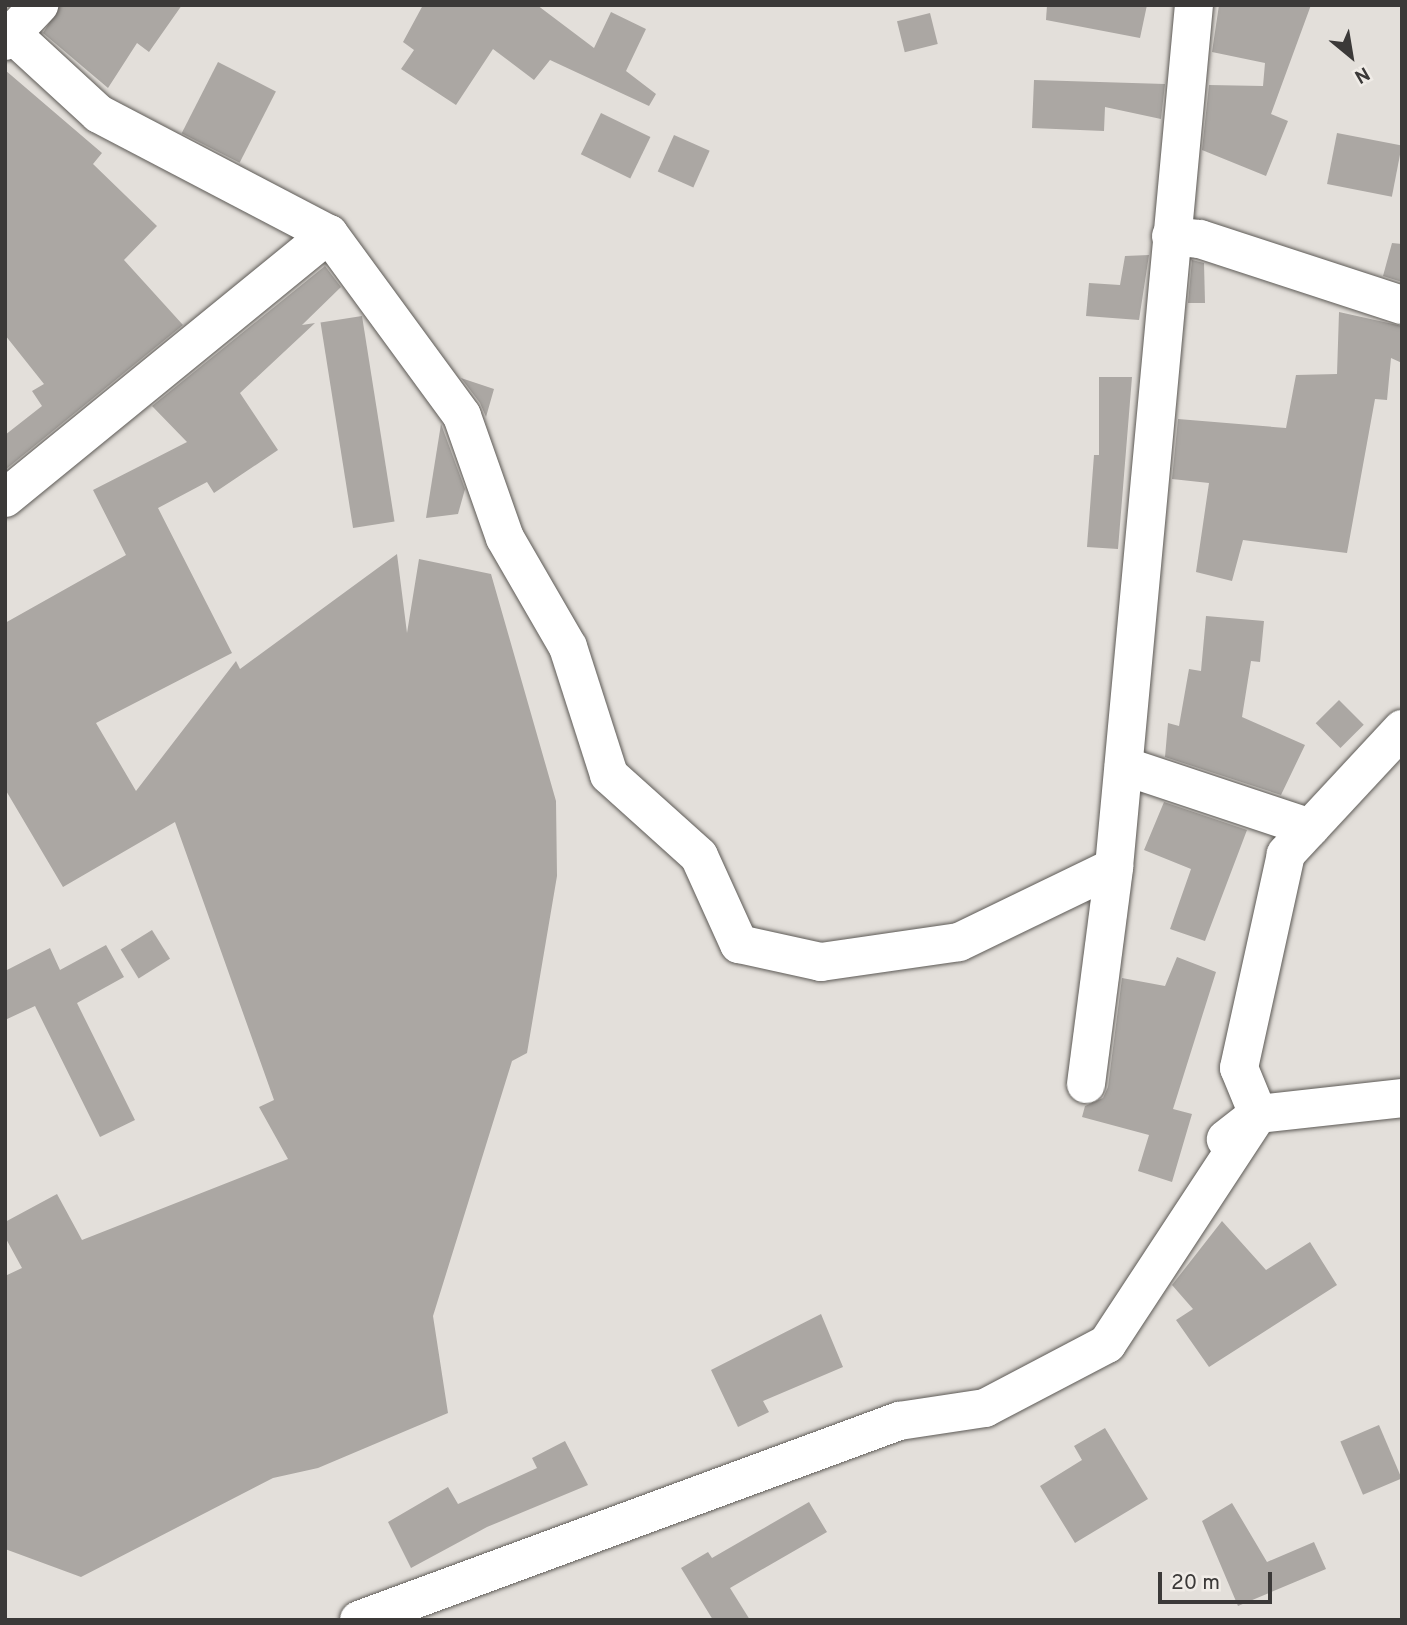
<!DOCTYPE html>
<html>
<head>
<meta charset="utf-8">
<style>
	body { margin:0 }
	#map { position:relative; width:1407px; height:1625px; overflow:hidden; background:#e3dfda; font-family:Overpass,sans-serif }
	div>[style] { position:absolute }
	.building>* { inset:0; background:#aba7a3; transform-origin:0 0 }
	.roads { filter:drop-shadow(0 0 2px #5d5a56) drop-shadow(0 0 2px #5d5a56) }
	.street>* { height:38px; margin:-19px; padding:0 19px; transform-origin:19px; border-radius:19px; background:#fff }
	span { translate:-50% -50%; white-space:nowrap; text-align:center; line-height:1.15; -webkit-text-stroke:6px #f0ece7; paint-order:stroke }
	.frame { position:absolute; inset:0; border:7px solid #3b3938; pointer-events:none }
	.north { position:absolute; left:1316px; top:21px; width:70px; height:70px; -webkit-text-stroke:5px #f0ece7; paint-order:stroke; rotate:150deg; font-size:19px; font-weight:700; line-height:28px; text-align:center; color:#3b3938 }
	.north::after { content:''; display:block; margin:auto; width:24px; height:32px; background:#3b3938; clip-path:polygon(50% 0,100% 100%,50% 72%,0 100%) }
	.scale { position:absolute; left:1158px; top:1572px; width:114px; height:32px; box-sizing:border-box; border:4px solid #3b3938; border-top:0; padding-left:9px; font-size:21px; line-height:24px; white-space:nowrap; color:#3b3938; -webkit-text-stroke:5px #f0ece7; paint-order:stroke }
</style>
</head>
<body>
<div id="map">
	<div class="building">
		<div style="clip-path:polygon(60px 5px,182px 5px,149px 52px,137px 43px,108px 88px,43px 33px)"></div>
		<div style="clip-path:polygon(423px 5px,537px 5px,594px 48px,611px 12px,646px 29px,626px 71px,656px 94px,649px 106px,550px 60px,534px 80px,493px 49px,456px 105px,401px 69px,414px 50px,403px 42px)"></div>
		<div style="clip-path:polygon(1047px 5px,1147px 5px,1140px 38px,1046px 20px)"></div>
		<div style="clip-path:polygon(1219px 5px,1311px 5px,1271px 114px,1288px 121px,1266px 176px,1202px 150px,1209px 85px,1263px 86px,1265px 63px,1212px 52px)"></div>
		<div style="left:930px;top:13px;width:32px;height:34px;rotate:76deg"></div>
		<div style="left:218px;top:62px;width:65px;height:80px;rotate:27deg"></div>
		<div style="clip-path:polygon(5px 70px,102px 153px,93px 164px,157px 226px,124px 260px,183px 325px,5px 470px,5px 435px,42px 406px,32px 391px,44px 384px,5px 335px)"></div>
		<div style="clip-path:polygon(1034px 80px,1165px 84px,1161px 119px,1105px 107px,1104px 131px,1032px 128px)"></div>
		<div style="left:601px;top:113px;width:55px;height:46px;rotate:26deg"></div>
		<div style="left:1337px;top:133px;width:66px;height:52px;rotate:11deg"></div>
		<div style="left:674px;top:135px;width:39px;height:40px;rotate:24deg"></div>
		<div style="clip-path:polygon(1392px 243px,1402px 244px,1402px 282px,1383px 276px)"></div>
		<div style="clip-path:polygon(1149px 255px,1139px 320px,1086px 316px,1089px 283px,1120px 285px,1125px 256px)"></div>
		<div style="clip-path:polygon(1192px 260px,1204px 263px,1205px 303px,1188px 303px)"></div>
		<div style="clip-path:polygon(325px 266px,341px 287px,302px 325px,315px 323px,240px 393px,278px 450px,214px 493px,207px 482px,158px 508px,232px 653px,96px 723px,136px 791px,236px 661px,240px 669px,397px 554px,407px 633px,419px 559px,491px 574px,556px 801px,557px 876px,527px 1053px,512px 1061px,433px 1316px,448px 1413px,318px 1468px,273px 1478px,81px 1577px,5px 1549px,5px 1276px,22px 1268px,5px 1237px,5px 1222px,57px 1194px,82px 1240px,288px 1159px,259px 1107px,274px 1100px,175px 822px,63px 887px,5px 789px,5px 623px,126px 555px,93px 490px,187px 442px,152px 406px)"></div>
		<div style="clip-path:polygon(1339px 312px,1402px 326px,1402px 363px,1391px 358px,1387px 400px,1375px 399px,1347px 553px,1243px 540px,1232px 581px,1196px 572px,1209px 483px,1172px 479px,1178px 419px,1286px 428px,1296px 375px,1337px 374px)"></div>
		<div style="left:362px;top:316px;width:208px;height:42px;rotate:81deg"></div>
		<div style="clip-path:polygon(1099px 377px,1132px 377px,1118px 549px,1087px 547px,1094px 455px,1099px 455px)"></div>
		<div style="clip-path:polygon(461px 378px,494px 389px,486px 417px,480px 403px)"></div>
		<div style="clip-path:polygon(441px 424px,465px 489px,458px 514px,426px 518px)"></div>
		<div style="clip-path:polygon(1206px 616px,1264px 621px,1260px 662px,1251px 661px,1242px 717px,1305px 745px,1281px 795px,1165px 757px,1168px 723px,1179px 726px,1189px 669px,1201px 671px)"></div>
		<div style="left:1339px;top:700px;width:35px;height:33px;rotate:45deg"></div>
		<div style="clip-path:polygon(1164px 802px,1247px 830px,1205px 941px,1170px 929px,1191px 869px,1144px 850px)"></div>
		<div style="left:152px;top:930px;width:34px;height:37px;rotate:58deg"></div>
		<div style="clip-path:polygon(106px 945px,124px 977px,77px 1003px,135px 1120px,100px 1137px,35px 1006px,5px 1020px,5px 971px,50px 948px,60px 970px)"></div>
		<div style="clip-path:polygon(1177px 957px,1216px 972px,1173px 1109px,1192px 1114px,1172px 1182px,1138px 1171px,1149px 1135px,1082px 1117px,1085px 1106px,1103px 1098px,1108px 1087px,1122px 978px,1165px 986px)"></div>
		<div style="clip-path:polygon(1222px 1221px,1266px 1270px,1310px 1242px,1337px 1285px,1209px 1367px,1176px 1320px,1193px 1309px,1172px 1285px)"></div>
		<div style="clip-path:polygon(821px 1314px,843px 1367px,763px 1401px,769px 1412px,738px 1427px,711px 1370px)"></div>
		<div style="left:1379px;top:1425px;width:58px;height:42px;rotate:67deg"></div>
		<div style="clip-path:polygon(1105px 1428px,1148px 1499px,1075px 1543px,1040px 1486px,1082px 1460px,1074px 1446px)"></div>
		<div style="clip-path:polygon(565px 1441px,588px 1485px,487px 1527px,411px 1568px,388px 1522px,448px 1487px,458px 1504px,537px 1468px,532px 1458px)"></div>
		<div style="clip-path:polygon(809px 1502px,827px 1532px,730px 1588px,750px 1620px,713px 1620px,681px 1568px,708px 1552px,712px 1558px)"></div>
		<div style="clip-path:polygon(1232px 1503px,1267px 1562px,1314px 1542px,1326px 1569px,1238px 1606px,1202px 1521px)"></div>
	</div>
	<div class="roads">
		<div class="street">
			<div style="left:12px;top:34px;width:118px;rotate:42.6deg"></div>
			<div style="left:99px;top:114px;width:259px;rotate:27.6deg"></div>
			<div style="left:329px;top:234px;width:225px;rotate:53.8deg"></div>
			<div style="left:462px;top:416px;width:129px;rotate:70.6deg"></div>
			<div style="left:505px;top:538px;width:126px;rotate:60deg"></div>
			<div style="left:568px;top:647px;width:134px;rotate:72.2deg"></div>
			<div style="left:609px;top:775px;width:121px;rotate:42deg"></div>
			<div style="left:699px;top:856px;width:97px;rotate:65.6deg"></div>
			<div style="left:739px;top:944px;width:84px;rotate:12.4deg"></div>
			<div style="left:821px;top:962px;width:139px;rotate:-8.2deg"></div>
			<div style="left:959px;top:942px;width:172px;rotate:-25.8deg"></div>
			<div style="left:1114px;top:867px;width:866px;rotate:-84.7deg"></div>
			<div style="left:5px;top:41px;width:50px;rotate:-46.6deg"></div>
			<div style="left:1171px;top:236px;width:29px;rotate:6deg"></div>
			<div style="left:1200px;top:239px;width:213px;rotate:18.1deg"></div>
			<div style="left:5px;top:498px;width:418px;rotate:-39.2deg"></div>
			<div style="left:1402px;top:729px;width:171px;rotate:132.9deg"></div>
			<div style="left:1286px;top:854px;width:219px;rotate:102.4deg"></div>
			<div style="left:1239px;top:1068px;width:50px;rotate:67.6deg"></div>
			<div style="left:1258px;top:1114px;width:145px;rotate:-6.3deg"></div>
			<div style="left:1124px;top:766px;width:196px;rotate:18.4deg"></div>
			<div style="left:1086px;top:1084px;width:219px;rotate:-82.6deg"></div>
			<div style="left:359px;top:1620px;width:576px;rotate:-20.23deg"></div>
			<div style="left:899px;top:1421px;width:87px;rotate:-8.6deg"></div>
			<div style="left:985px;top:1408px;width:138px;rotate:-27.7deg"></div>
			<div style="left:1107px;top:1344px;width:275px;rotate:-56.7deg"></div>
			<div style="left:1258px;top:1114px;width:41px;rotate:142deg"></div>
		</div>
	</div>
	<div class="frame"></div>
	<div class="north">N</div>
	<div class="scale">20 m</div>
</div>
</body>
</html>
